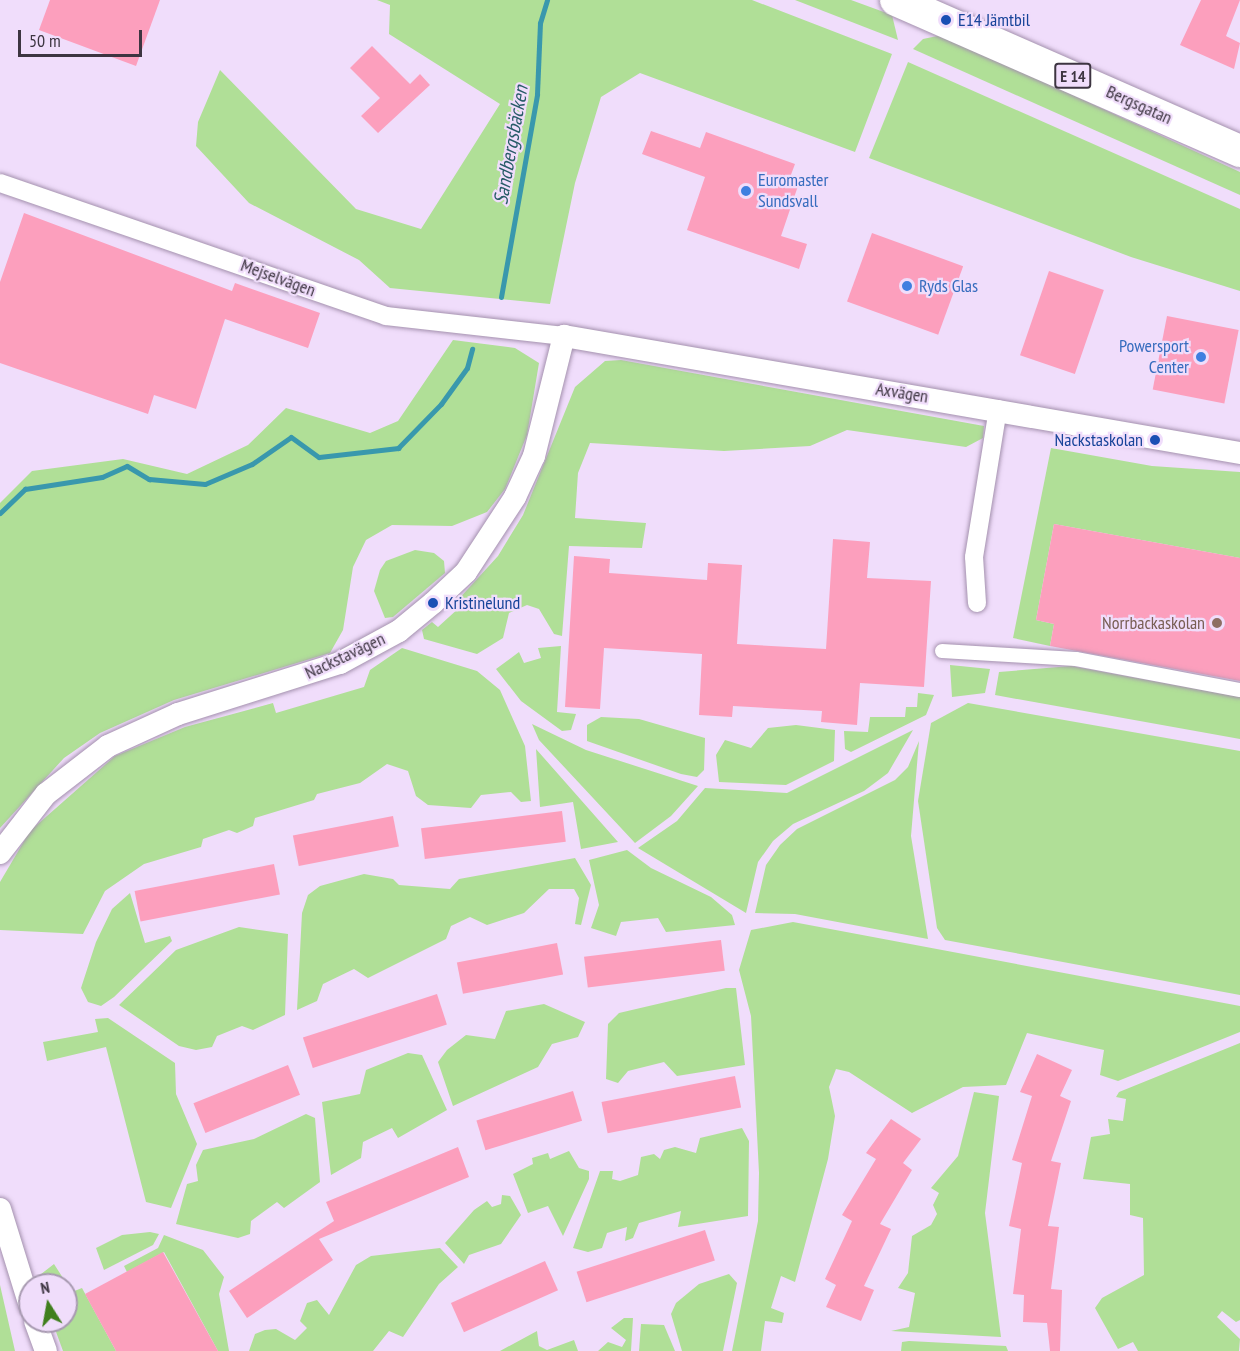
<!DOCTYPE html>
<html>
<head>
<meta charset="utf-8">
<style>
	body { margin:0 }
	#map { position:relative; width:1240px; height:1351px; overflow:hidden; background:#f0ddfb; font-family:"PT Sans Narrow",sans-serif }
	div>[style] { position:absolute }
	.green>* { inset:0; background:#b0df97 }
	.stream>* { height:5px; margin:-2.5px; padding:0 2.5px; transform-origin:2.5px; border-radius:2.5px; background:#3998ad }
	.building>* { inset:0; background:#fc9fbd; transform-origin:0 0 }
	.roads { filter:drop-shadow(0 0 2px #a491ae) drop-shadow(0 0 2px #a491ae) }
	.pedestrian>* { height:14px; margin:-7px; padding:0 7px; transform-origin:7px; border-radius:7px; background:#fff }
	.minor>* { height:18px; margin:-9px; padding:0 9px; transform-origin:9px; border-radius:9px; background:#fff }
	.tertiary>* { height:22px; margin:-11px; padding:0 11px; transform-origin:11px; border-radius:11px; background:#fff }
	.trunk>* { height:32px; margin:-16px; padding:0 16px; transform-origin:16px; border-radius:16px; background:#fff }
	.dots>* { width:16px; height:16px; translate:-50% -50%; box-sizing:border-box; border:3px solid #f0ddfb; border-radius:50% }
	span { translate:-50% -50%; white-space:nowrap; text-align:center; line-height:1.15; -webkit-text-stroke:4.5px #f0ddfb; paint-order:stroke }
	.shield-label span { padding:2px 4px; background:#f0ddfb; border:2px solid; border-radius:4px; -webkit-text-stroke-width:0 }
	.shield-label { font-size:16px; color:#3d3541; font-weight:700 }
	.transit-label { font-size:18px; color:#164399 }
	.left { translate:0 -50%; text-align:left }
	.right { translate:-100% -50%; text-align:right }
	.street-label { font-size:18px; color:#3d3541 }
	.shop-label { font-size:18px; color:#366cbe }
	.education-label { font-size:18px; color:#785e54 }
	.water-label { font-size:20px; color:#285c68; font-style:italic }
	.north { position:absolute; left:18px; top:1273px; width:60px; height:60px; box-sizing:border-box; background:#f0ddfb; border:2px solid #a89ab1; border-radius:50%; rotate:349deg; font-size:16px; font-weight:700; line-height:24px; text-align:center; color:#3d3541 }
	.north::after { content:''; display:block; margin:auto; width:21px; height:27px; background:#407f1e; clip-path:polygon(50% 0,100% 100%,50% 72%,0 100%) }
	.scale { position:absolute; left:18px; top:30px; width:124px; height:27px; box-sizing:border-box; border:3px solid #3d3541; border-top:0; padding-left:8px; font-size:18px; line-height:21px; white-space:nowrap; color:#3d3541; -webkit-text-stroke:4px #f0ddfb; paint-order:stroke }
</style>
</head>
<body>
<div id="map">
	<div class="green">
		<div style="clip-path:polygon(377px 0,752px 0,892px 54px,855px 152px,640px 73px,601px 97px,575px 183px,550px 304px,390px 288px,359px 260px,249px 203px,196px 146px,198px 122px,220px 70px,356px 209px,421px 229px,500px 104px,389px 34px,390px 5px)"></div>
		<div style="clip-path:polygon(795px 0,851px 0,892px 15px,898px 40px)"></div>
		<div style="clip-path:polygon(942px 35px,1240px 172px,1240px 195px,913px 49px,923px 39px)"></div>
		<div style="clip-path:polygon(908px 62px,1240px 209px,1240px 291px,1131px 257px,869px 158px)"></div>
		<div style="clip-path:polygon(453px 340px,515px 348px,539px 363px,527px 435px,505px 489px,487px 512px,452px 526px,392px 525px,366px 540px,353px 567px,343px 630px,330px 653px,174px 700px,100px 733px,64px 758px,0 828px,0 503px,32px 471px,123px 459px,187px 474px,248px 445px,286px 408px,370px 433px,398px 421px)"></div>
		<div style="clip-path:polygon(621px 360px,984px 426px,983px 438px,966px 447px,847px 430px,810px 446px,724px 451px,590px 443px,578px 473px,575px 518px,646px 523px,642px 548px,569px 546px,562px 636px,554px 634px,539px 609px,527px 605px,509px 613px,503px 638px,477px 654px,424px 639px,422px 630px,432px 622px,438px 627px,460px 607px,456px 602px,498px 556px,523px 515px,575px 387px,605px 361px)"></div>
		<div style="clip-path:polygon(1051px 448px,1152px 466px,1240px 472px,1240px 558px,1054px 524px,1036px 620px,1054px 624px,1050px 646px,1013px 638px)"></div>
		<div style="clip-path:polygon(415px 550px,434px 553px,444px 561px,445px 573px,393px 617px,385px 618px,374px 591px,380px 570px,386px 561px)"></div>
		<div style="clip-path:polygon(561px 646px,557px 712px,576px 714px,571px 730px,562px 731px,521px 701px,496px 669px,519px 652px,524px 663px,541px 658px,538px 648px)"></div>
		<div style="clip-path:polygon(402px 648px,477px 671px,500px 690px,525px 746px,531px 801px,521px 802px,511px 792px,481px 795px,471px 808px,428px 805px,416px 796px,408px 771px,387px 764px,360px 783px,317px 794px,314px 800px,255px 818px,253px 826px,237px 833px,229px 830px,203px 839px,201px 847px,144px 864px,105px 891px,83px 934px,0 930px,0 882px,30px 831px,115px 756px,185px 727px,273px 703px,276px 713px,364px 687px,370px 670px)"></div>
		<div style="clip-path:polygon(950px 665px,990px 669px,985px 693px,952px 697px)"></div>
		<div style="clip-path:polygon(1071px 666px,1240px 697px,1240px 739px,995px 695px,999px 672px)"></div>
		<div style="clip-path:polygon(918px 693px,934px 695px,926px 715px,851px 752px,845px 749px,844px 731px,868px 732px,870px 717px,905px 717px,906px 707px,917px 707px)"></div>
		<div style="clip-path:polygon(968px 703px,1240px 751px,1240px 995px,945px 940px,937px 928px,918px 801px,931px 723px)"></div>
		<div style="clip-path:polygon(601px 717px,639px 719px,705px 738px,704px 770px,697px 777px,681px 774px,587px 741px,587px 725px)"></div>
		<div style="clip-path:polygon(532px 724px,586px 750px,698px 786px,671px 816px,635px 843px,539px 740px)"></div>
		<div style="clip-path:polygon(796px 725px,835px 730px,834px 761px,786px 785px,719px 782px,716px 755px,725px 740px,751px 748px,768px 728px)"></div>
		<div style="clip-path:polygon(913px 730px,888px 773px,864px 791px,793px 824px,773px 841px,758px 862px,746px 913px,638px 848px,677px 821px,705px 788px,787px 793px)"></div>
		<div style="clip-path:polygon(919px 741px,911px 836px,928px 939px,795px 914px,755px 913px,766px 865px,780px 845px,797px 829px,895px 780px,908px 767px)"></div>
		<div style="clip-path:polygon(536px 749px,581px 800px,618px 842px,581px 849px,573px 802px,540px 807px)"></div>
		<div style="clip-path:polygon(627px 850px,651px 868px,711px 897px,732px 915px,735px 925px,666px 932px,658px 918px,621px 922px,616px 936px,591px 928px,599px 905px,589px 860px)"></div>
		<div style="clip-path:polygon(575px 858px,591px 885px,581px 925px,575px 924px,579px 898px,574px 889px,549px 889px,524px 913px,487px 925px,470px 917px,451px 926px,446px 939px,368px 978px,354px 969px,323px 984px,317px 1001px,297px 1010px,302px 913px,308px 895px,320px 886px,364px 874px,393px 879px,399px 885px,450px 889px,459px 879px)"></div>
		<div style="clip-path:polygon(130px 893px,145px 943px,170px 936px,172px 941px,114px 997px,101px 1006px,88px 1002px,81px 988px,96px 942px,112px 909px)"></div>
		<div style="clip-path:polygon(793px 922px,1240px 1006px,1240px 1032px,1118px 1081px,1100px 1075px,1104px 1050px,1027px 1033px,1006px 1085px,963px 1087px,912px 1113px,849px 1072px,836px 1069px,829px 1087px,835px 1116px,828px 1159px,795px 1282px,781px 1276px,771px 1308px,784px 1313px,782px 1323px,765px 1321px,761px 1351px,732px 1351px,758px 1221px,759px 1173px,751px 1016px,739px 970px,751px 930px)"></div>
		<div style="clip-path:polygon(239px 927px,288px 934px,285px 1015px,253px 1030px,242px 1026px,217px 1036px,212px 1047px,196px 1050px,179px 1046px,119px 1005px,176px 950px)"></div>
		<div style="clip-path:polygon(726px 988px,736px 988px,745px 1065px,677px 1076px,664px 1062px,628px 1071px,618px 1083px,606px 1079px,608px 1024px,619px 1013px)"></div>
		<div style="clip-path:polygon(544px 1004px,585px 1022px,578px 1037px,552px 1044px,538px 1067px,453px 1106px,438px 1062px,447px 1050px,466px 1035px,495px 1039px,506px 1011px)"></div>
		<div style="clip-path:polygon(108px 1018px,175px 1063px,176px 1094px,197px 1144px,171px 1208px,146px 1202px,106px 1047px,47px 1061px,43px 1042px,98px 1032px,95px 1019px)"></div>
		<div style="clip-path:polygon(1240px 1043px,1240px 1320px,1236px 1322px,1222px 1311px,1217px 1317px,1240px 1339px,1239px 1351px,1138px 1351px,1133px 1342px,1118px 1349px,1095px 1308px,1102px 1298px,1144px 1275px,1143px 1218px,1130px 1215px,1130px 1184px,1083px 1179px,1091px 1137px,1110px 1134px,1108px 1119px,1123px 1121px,1126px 1099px,1116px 1097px,1119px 1092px)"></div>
		<div style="clip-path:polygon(408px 1053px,422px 1055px,447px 1110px,398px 1138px,392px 1128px,363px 1142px,361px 1158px,331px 1175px,322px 1102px,360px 1094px,366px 1070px)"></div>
		<div style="clip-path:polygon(974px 1092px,999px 1096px,985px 1213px,1001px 1337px,891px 1331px,909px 1327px,915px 1293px,898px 1288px,908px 1273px,912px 1236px,931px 1225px,937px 1214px,933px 1205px,939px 1193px,931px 1188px,958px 1156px)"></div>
		<div style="clip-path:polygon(306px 1114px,315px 1118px,320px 1182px,284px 1208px,277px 1202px,251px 1221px,250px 1234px,238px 1238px,176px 1224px,187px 1184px,198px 1181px,196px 1165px,203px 1150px,254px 1139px)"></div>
		<div style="clip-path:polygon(742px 1128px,749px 1141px,748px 1216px,678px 1227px,681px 1211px,639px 1223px,633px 1238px,625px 1241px,627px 1227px,607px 1233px,602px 1248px,588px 1252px,573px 1248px,600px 1171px,613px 1171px,612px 1179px,620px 1181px,638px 1175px,641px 1157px,654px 1154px,660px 1159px,664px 1150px,675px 1147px,696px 1153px,700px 1138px)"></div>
		<div style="clip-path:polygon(569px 1151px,579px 1168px,589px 1171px,589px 1179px,563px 1236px,548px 1206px,528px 1213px,513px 1174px,533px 1164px,532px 1158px,548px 1153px,550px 1159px)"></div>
		<div style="clip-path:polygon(502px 1195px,510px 1196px,521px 1215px,501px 1244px,469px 1255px,464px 1264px,445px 1243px,474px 1210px,487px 1201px,492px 1207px,501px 1204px)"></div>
		<div style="clip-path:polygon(150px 1232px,159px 1234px,153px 1245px,104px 1270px,96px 1248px,122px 1235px)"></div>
		<div style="clip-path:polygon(164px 1235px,203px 1250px,224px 1277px,219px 1294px,229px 1351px,218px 1351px,164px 1252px,127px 1272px,124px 1266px,158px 1248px)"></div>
		<div style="clip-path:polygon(440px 1248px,458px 1267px,439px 1284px,403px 1337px,389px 1331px,373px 1351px,249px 1351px,255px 1334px,265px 1330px,276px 1329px,295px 1340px,307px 1328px,300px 1321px,307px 1303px,317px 1300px,329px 1315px,356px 1265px,371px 1256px)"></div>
		<div style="clip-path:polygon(54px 1264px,72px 1292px,82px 1288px,116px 1351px,63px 1351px,52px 1321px,66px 1321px,66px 1285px,39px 1285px,36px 1278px)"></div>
		<div style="clip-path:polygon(729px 1274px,737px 1283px,723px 1351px,682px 1351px,671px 1314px,676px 1303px,699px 1284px)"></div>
		<div style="clip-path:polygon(0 1285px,15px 1351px,0 1351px)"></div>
		<div style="clip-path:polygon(624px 1318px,633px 1318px,631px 1351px,598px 1351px,608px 1342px,622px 1347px,626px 1340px,611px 1328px)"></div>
		<div style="clip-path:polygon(641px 1324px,664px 1325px,675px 1351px,639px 1351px)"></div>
		<div style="clip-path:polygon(537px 1331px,539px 1346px,547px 1350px,574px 1340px,578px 1351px,500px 1351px)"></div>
		<div style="clip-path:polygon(909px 1341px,1006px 1346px,1008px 1351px,901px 1351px,902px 1342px)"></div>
	</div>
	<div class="stream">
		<div style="left:501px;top:297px;width:206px;rotate:-79.9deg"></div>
		<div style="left:537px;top:94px;width:71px;rotate:-87.6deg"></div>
		<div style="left:540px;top:23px;width:24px;rotate:-73deg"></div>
		<div style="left:0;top:513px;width:35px;rotate:-44deg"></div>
		<div style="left:25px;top:489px;width:78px;rotate:-8.9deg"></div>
		<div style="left:102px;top:477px;width:27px;rotate:-24deg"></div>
		<div style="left:127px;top:466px;width:26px;rotate:31deg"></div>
		<div style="left:149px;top:479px;width:56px;rotate:5.1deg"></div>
		<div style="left:205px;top:484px;width:51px;rotate:-23.1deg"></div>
		<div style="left:252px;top:464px;width:47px;rotate:-34.7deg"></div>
		<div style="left:291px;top:437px;width:34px;rotate:36deg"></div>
		<div style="left:319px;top:457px;width:80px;rotate:-6.5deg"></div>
		<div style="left:398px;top:448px;width:62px;rotate:-45.7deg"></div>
		<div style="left:441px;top:404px;width:44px;rotate:-54.2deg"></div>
		<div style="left:467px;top:368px;width:20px;rotate:-75deg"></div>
	</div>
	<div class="building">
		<div style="clip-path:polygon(50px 0,160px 0,136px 66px,39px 30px)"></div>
		<div style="clip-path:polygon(1201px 0,1240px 0,1226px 36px,1240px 43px,1234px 69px,1180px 45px)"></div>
		<div style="clip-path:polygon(372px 46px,410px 84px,420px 74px,430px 85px,378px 133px,361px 116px,380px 98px,350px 68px)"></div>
		<div style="clip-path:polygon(651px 131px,700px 148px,706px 132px,795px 164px,789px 180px,799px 183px,781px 236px,807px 244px,799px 269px,687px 230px,705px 177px,642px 154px)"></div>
		<div style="clip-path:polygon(24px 213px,232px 291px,235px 283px,320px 313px,308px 348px,225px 319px,196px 409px,154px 395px,148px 414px,0 363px,0 282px)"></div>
		<div style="left:872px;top:233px;width:97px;height:73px;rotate:20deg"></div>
		<div style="left:1049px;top:271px;width:58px;height:89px;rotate:19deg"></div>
		<div style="left:1167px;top:316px;width:73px;height:75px;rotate:11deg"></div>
		<div style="clip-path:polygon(1054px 524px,1240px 558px,1240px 681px,1050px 646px,1054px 624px,1036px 620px)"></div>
		<div style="clip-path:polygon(833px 539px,870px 542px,867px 578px,931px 581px,924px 687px,860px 683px,857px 725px,821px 722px,822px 711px,733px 706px,732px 717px,699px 715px,702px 654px,604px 648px,600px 709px,565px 707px,574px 556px,610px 559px,609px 573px,707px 580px,708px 563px,742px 565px,737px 644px,826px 649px)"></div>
		<div style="left:562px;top:811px;width:31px;height:142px;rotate:83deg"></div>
		<div style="left:393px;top:816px;width:31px;height:102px;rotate:79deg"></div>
		<div style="left:274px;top:864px;width:31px;height:142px;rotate:79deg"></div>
		<div style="left:721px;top:940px;width:31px;height:138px;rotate:83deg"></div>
		<div style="left:557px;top:943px;width:32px;height:102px;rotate:79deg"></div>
		<div style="left:437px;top:994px;width:32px;height:141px;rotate:72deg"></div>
		<div style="clip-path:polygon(1037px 1054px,1072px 1070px,1060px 1096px,1071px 1101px,1051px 1161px,1061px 1163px,1048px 1226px,1059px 1227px,1051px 1289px,1062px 1290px,1060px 1351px,1050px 1351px,1047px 1323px,1023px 1322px,1024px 1295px,1013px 1294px,1021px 1229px,1009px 1226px,1022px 1163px,1012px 1160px,1032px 1096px,1020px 1092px)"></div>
		<div style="left:288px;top:1065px;width:32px;height:102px;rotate:68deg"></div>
		<div style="left:735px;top:1076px;width:32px;height:136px;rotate:79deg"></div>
		<div style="left:573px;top:1091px;width:31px;height:101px;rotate:73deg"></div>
		<div style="clip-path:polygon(891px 1119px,921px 1139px,903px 1163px,912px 1170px,880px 1224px,891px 1229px,864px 1286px,874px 1290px,861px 1321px,826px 1307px,836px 1285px,825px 1279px,852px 1221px,842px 1215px,876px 1159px,866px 1153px)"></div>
		<div style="clip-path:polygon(458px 1147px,469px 1177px,319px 1239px,333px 1260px,247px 1318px,229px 1291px,334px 1221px,326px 1202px)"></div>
		<div style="left:705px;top:1230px;width:32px;height:135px;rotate:72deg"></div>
		<div style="clip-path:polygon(163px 1252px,218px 1351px,116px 1351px,85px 1294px)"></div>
		<div style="left:545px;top:1261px;width:32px;height:103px;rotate:66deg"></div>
	</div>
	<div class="roads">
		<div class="pedestrian">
			<div style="left:942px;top:651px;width:134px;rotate:3.4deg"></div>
			<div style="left:1076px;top:659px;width:167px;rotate:10.7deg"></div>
		</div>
		<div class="minor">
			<div style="left:0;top:183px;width:408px;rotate:19deg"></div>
			<div style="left:386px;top:316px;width:179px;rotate:6.4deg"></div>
			<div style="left:977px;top:603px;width:46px;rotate:-93.7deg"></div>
			<div style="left:974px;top:557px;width:150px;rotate:-80.8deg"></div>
		</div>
		<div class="tertiary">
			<div style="left:0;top:853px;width:75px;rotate:-52.1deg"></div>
			<div style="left:46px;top:794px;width:78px;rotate:-37.7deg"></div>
			<div style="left:108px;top:746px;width:77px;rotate:-24.6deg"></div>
			<div style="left:178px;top:714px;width:170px;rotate:-17.5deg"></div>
			<div style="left:340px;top:663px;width:67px;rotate:-28.5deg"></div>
			<div style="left:399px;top:631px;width:44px;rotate:-39.5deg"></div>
			<div style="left:433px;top:603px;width:45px;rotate:-43.2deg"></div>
			<div style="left:466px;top:572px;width:90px;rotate:-56.8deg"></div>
			<div style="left:515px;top:497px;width:45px;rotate:-65.1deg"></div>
			<div style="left:534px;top:456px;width:124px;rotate:-76deg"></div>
			<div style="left:564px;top:336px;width:686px;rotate:9.82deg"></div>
			<div style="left:0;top:1209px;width:102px;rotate:72.8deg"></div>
			<div style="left:35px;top:1321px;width:32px;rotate:70deg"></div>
		</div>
		<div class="trunk">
			<div style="left:896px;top:0;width:376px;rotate:23.7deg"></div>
		</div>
	</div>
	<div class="dots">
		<div style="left:946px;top:20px;background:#1a4fb4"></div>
		<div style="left:746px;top:191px;background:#3f7fe0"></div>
		<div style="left:907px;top:286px;background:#3f7fe0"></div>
		<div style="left:1201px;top:357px;background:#3f7fe0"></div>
		<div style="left:1155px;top:440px;background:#1a4fb4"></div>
		<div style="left:433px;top:603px;background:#1a4fb4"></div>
		<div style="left:1217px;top:623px;background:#8d6e63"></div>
	</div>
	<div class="shield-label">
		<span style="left:1073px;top:76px">E 14</span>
	</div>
	<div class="transit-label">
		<span class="left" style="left:958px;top:20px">E14 Jämtbil</span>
		<span class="right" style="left:1143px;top:440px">Nackstaskolan</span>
		<span class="left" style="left:445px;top:603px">Kristinelund</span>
	</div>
	<div class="street-label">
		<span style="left:1139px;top:105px;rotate:24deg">Bergsgatan</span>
		<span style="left:278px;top:278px;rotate:20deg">Mejselvägen</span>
		<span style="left:902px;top:393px;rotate:9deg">Axvägen</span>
		<span style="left:345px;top:656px;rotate:-25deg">Nackstavägen</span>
	</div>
	<div class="shop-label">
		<span class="left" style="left:758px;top:191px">Euromaster<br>Sundsvall</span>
		<span class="left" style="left:919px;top:286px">Ryds Glas</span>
		<span class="right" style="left:1189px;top:357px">Powersport<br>Center</span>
	</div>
	<div class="education-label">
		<span class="right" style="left:1205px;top:623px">Norrbackaskolan</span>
	</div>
	<div class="water-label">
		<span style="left:511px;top:145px;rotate:-80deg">Sandbergsbäcken</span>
	</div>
	<div class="north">N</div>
	<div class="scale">50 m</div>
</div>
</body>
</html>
